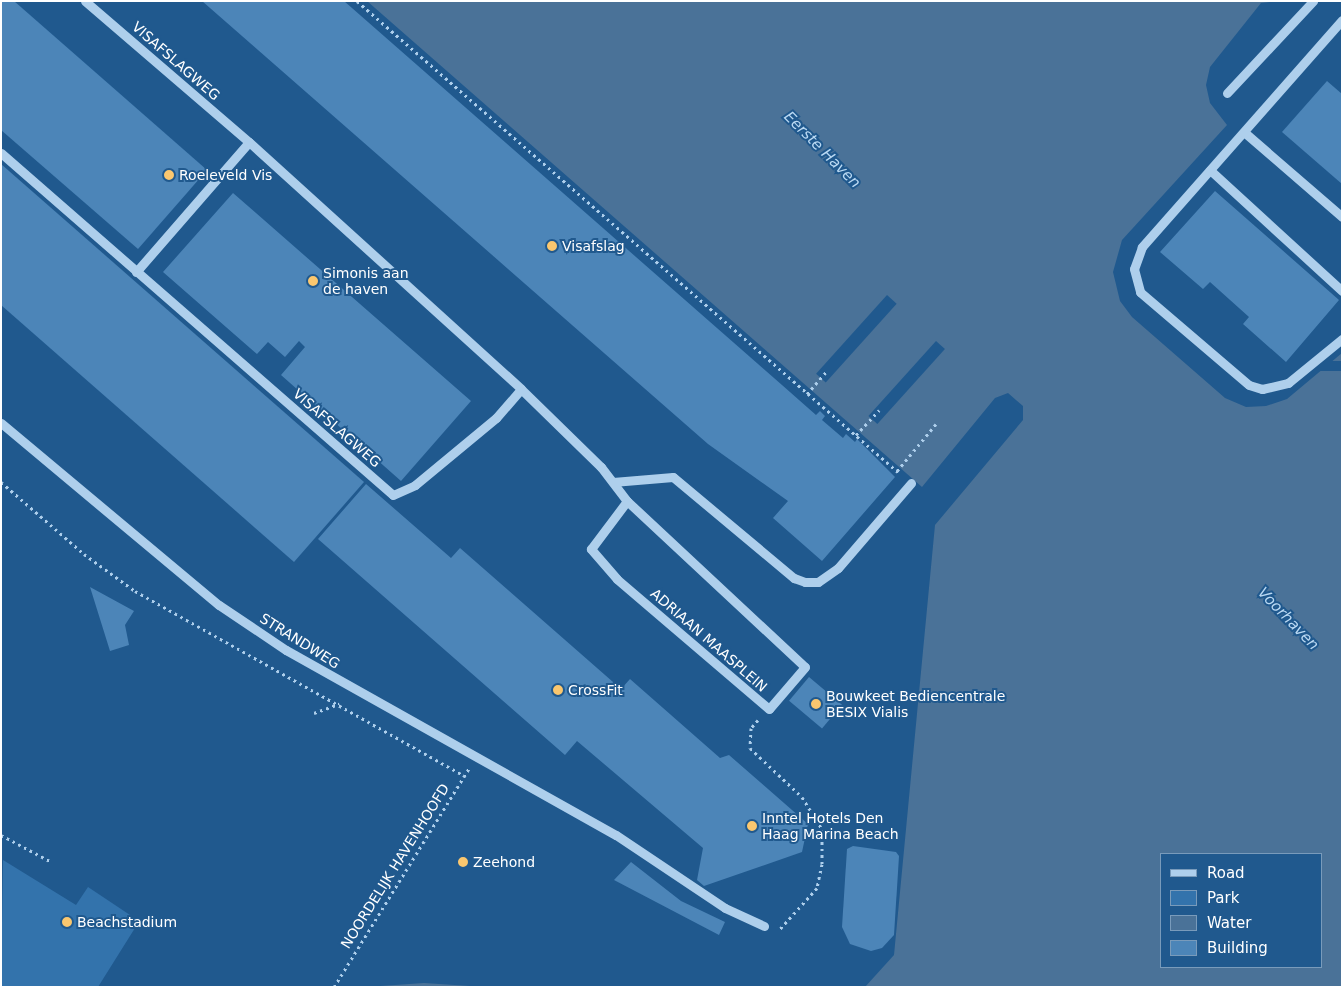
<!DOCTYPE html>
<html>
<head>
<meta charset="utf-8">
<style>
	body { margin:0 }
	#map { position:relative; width:1343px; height:988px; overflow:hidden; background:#20598e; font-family:"DejaVu Sans",sans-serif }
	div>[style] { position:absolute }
	.green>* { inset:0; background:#3373ac }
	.water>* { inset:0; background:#4a7298 }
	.pier>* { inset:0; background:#20598e; transform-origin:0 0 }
	.building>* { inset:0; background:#4c85b8; transform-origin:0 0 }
	.path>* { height:3px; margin-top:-1.5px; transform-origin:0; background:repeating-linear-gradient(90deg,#aecfec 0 2.5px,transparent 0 6.5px) }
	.minor>* { height:9px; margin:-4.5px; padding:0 4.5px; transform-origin:4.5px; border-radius:4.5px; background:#aecfec }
	.dots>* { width:14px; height:14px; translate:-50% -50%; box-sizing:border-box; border:2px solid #20598e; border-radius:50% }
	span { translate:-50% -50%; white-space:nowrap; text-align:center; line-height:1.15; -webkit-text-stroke:4px #20598e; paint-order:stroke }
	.street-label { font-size:14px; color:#fff }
	.poi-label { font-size:14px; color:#fff }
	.left { translate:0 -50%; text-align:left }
	.water-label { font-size:15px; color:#bad9f3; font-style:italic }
	.frame { position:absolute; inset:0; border:2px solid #fff; pointer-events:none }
	.legend { position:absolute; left:1160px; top:853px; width:162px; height:115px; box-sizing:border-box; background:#20598e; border:1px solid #799bbb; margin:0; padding:6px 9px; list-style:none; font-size:15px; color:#fff }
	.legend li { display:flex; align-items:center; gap:10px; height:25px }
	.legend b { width:25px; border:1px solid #799bbb }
</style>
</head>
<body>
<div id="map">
	<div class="green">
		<div style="clip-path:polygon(3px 860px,76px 905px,88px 887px,130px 915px,135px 928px,98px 987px,1px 987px)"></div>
	</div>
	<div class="water">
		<div style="clip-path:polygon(evenodd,367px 1px,1279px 1px,1261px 3px,1210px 67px,1206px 85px,1210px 103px,1227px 125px,1122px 240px,1113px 272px,1120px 301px,1132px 317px,1225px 398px,1246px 407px,1266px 406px,1287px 399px,1342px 353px,1342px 987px,865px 987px,894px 955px,935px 525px,1023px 420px,1023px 406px,1008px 393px,995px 398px,922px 487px,367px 1px,1162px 854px,1322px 854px,1322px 967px,1162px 967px,1162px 854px)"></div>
		<div style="clip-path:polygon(424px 983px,485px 987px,366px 987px)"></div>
	</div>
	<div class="pier">
		<div style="left:887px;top:295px;width:13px;height:106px;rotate:42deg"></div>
		<div style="left:936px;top:341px;width:12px;height:101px;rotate:42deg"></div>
		<div style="left:1342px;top:361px;width:10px;height:66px;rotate:90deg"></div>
	</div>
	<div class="building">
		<div style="clip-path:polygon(1px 1px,14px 1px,207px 170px,138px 249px,1px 130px)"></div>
		<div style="clip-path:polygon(202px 1px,344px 1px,782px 385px,816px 415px,820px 411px,825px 416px,822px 420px,843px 438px,846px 434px,855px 442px,857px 439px,895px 477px,822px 561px,773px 518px,788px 501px,708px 444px)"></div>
		<div style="clip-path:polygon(1327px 81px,1342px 94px,1342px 184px,1282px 132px)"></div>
		<div style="clip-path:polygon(1px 164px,364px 482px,294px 562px,1px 305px)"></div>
		<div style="clip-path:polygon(1215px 191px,1339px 300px,1286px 362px,1243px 324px,1249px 317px,1210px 282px,1203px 289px,1160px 252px)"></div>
		<div style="clip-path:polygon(233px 193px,471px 401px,401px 481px,281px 375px,305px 347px,299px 341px,285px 357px,268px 342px,257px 354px,163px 272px)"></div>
		<div style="clip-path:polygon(366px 484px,451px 558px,460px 548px,621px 689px,630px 679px,720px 758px,729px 755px,808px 824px,802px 852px,704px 886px,697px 880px,703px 848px,577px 741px,565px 755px,318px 539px)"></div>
		<div style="clip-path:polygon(90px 587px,134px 611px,125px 625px,129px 645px,110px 651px)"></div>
		<div style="left:809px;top:677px;width:43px;height:31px;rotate:40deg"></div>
		<div style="clip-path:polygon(853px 846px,896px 852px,899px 856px,894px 935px,882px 948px,871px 951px,850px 944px,842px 927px,847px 849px)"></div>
		<div style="clip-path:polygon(631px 862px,681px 901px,725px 922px,719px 935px,614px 880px)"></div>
	</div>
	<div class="path">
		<div style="left:357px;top:1px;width:719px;rotate:41.05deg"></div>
		<div style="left:807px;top:394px;width:32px;rotate:-49deg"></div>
		<div style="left:856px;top:435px;width:34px;rotate:-47deg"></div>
		<div style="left:897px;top:471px;width:61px;rotate:-50.3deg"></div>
		<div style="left:1px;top:482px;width:110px;rotate:40.9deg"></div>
		<div style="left:84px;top:554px;width:63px;rotate:36deg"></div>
		<div style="left:135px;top:591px;width:378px;rotate:29.3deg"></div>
		<div style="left:314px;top:713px;width:27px;rotate:-20deg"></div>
		<div style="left:758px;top:720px;width:11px;rotate:131deg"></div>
		<div style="left:751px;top:728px;width:20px;rotate:93deg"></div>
		<div style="left:750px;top:748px;width:71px;rotate:43.3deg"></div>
		<div style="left:802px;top:797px;width:38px;rotate:58deg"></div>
		<div style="left:822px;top:829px;width:35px;rotate:90deg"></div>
		<div style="left:822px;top:864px;width:25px;rotate:102deg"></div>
		<div style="left:817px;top:888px;width:57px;rotate:132.1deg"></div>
		<div style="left:1px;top:835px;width:55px;rotate:28deg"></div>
		<div style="left:334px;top:987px;width:257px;rotate:-58.3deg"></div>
	</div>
	<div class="minor">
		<div style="left:85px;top:1px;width:216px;rotate:40.7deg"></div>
		<div style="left:249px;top:142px;width:367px;rotate:42.2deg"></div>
		<div style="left:521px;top:389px;width:112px;rotate:44.3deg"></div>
		<div style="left:601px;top:467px;width:43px;rotate:52.6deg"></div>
		<div style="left:627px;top:501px;width:243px;rotate:43deg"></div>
		<div style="left:805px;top:667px;width:55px;rotate:130.6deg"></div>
		<div style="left:769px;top:709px;width:200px;rotate:-139.5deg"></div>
		<div style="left:617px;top:579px;width:40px;rotate:-131deg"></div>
		<div style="left:591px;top:549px;width:60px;rotate:-53.1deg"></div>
		<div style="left:1342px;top:20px;width:303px;rotate:131.4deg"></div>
		<div style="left:1142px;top:247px;width:23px;rotate:110deg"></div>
		<div style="left:1134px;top:269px;width:24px;rotate:75deg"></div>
		<div style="left:1140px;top:292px;width:143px;rotate:40.5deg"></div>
		<div style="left:1249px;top:385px;width:14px;rotate:17deg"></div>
		<div style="left:1262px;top:389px;width:27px;rotate:-13deg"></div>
		<div style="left:1288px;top:383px;width:70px;rotate:-39.2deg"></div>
		<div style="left:1227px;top:93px;width:126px;rotate:-46.9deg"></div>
		<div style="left:1244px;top:132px;width:130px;rotate:40.9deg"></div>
		<div style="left:1px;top:153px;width:520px;rotate:41.1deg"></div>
		<div style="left:393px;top:495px;width:24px;rotate:-24deg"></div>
		<div style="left:415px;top:485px;width:105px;rotate:-39.6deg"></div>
		<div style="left:496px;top:418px;width:38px;rotate:-49deg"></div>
		<div style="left:1210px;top:170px;width:179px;rotate:42.5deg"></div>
		<div style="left:136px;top:272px;width:172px;rotate:-49deg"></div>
		<div style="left:1px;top:423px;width:284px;rotate:39.9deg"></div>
		<div style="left:219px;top:605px;width:81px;rotate:33.9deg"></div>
		<div style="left:286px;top:650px;width:378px;rotate:29.3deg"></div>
		<div style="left:616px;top:835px;width:131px;rotate:33.8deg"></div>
		<div style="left:725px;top:908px;width:43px;rotate:24.8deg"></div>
		<div style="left:613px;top:482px;width:60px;rotate:-4.8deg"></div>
		<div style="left:673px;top:477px;width:158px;rotate:39.9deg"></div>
		<div style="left:794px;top:578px;width:12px;rotate:20deg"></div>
		<div style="left:805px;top:582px;width:13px"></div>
		<div style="left:818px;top:582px;width:24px;rotate:-35deg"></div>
		<div style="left:838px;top:568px;width:112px;rotate:-49.3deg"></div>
	</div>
	<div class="dots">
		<div style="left:169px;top:175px;background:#fac76f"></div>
		<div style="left:552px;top:246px;background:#fac76f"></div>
		<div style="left:313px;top:281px;background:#fac76f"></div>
		<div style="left:558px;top:690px;background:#fac76f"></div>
		<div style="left:816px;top:704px;background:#fac76f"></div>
		<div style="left:752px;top:826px;background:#fac76f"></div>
		<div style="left:463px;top:862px;background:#fac76f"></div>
		<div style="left:67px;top:922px;background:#fac76f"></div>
	</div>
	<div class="street-label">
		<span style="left:176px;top:61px;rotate:41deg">VISAFSLAGWEG</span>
		<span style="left:337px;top:428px;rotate:41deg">VISAFSLAGWEG</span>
		<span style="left:709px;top:640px;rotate:41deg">ADRIAAN MAASPLEIN</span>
		<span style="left:300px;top:641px;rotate:32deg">STRANDWEG</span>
		<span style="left:395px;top:866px;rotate:-58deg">NOORDELIJK HAVENHOOFD</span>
	</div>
	<div class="poi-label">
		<span class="left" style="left:179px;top:175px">Roeleveld Vis</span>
		<span class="left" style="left:562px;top:246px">Visafslag</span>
		<span class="left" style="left:323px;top:281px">Simonis aan<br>de haven</span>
		<span class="left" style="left:568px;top:690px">CrossFit</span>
		<span class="left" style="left:826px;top:704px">Bouwkeet Bediencentrale<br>BESIX Vialis</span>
		<span class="left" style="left:762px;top:826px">Inntel Hotels Den<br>Haag Marina Beach</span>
		<span class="left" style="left:473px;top:862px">Zeehond</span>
		<span class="left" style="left:77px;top:922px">Beachstadium</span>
	</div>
	<div class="water-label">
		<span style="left:822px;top:150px;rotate:45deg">Eerste Haven</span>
		<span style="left:1288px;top:619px;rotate:46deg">Voorhaven</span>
	</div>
	<div class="frame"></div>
	<ul class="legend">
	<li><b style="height:6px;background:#aecfec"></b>Road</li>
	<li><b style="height:14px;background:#3373ac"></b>Park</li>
	<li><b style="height:14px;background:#4a7298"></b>Water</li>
	<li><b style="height:14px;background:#4c85b8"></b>Building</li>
	</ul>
</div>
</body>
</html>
